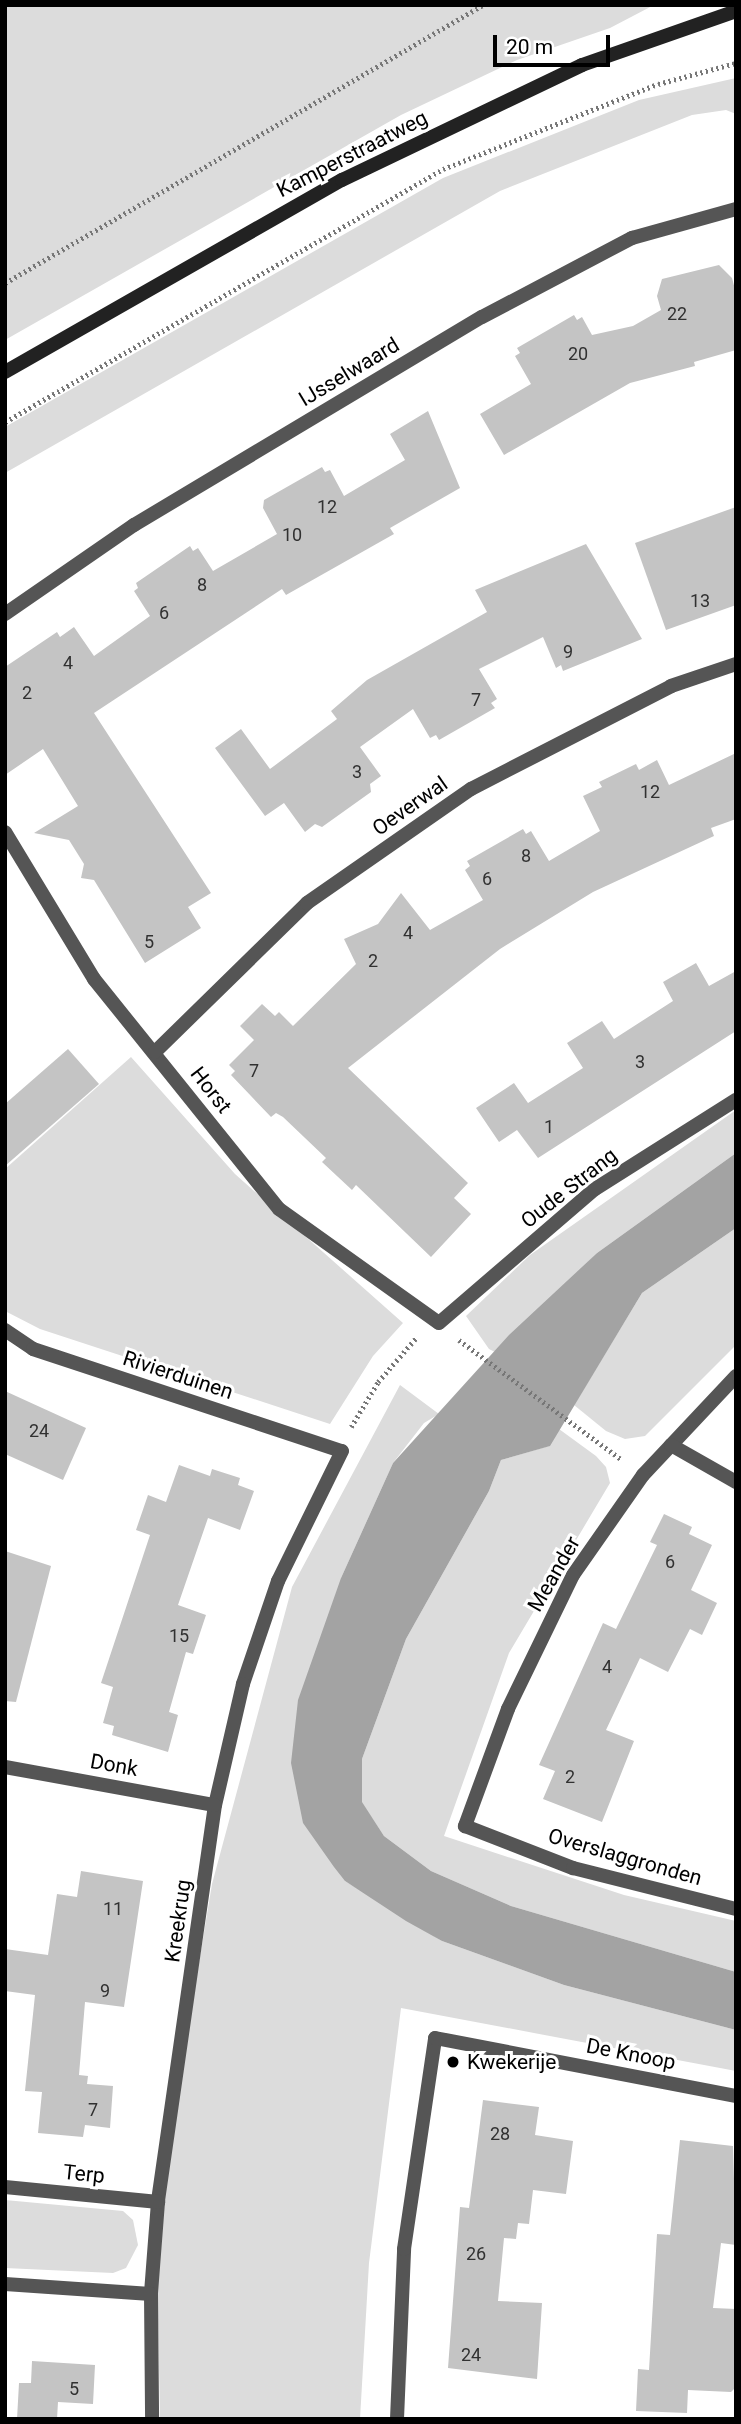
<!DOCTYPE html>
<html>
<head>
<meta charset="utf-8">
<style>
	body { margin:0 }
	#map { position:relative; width:741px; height:2424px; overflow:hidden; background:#fff; font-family:Roboto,sans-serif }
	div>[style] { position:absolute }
	.green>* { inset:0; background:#dcdcdc }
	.water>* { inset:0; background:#a3a3a3 }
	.building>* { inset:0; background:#c4c4c4 }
	.path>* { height:4.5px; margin-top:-2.25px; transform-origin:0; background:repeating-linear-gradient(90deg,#777 0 2px,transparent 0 5.5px) }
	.street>* { height:14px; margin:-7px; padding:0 7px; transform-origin:7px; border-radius:7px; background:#555 }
	.secondary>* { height:14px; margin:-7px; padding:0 7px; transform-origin:7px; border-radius:7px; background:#222 }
	.dots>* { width:19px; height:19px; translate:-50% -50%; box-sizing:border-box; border:4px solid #fff; border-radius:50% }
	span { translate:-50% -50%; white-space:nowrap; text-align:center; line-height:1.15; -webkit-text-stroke:6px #fff; paint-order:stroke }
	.number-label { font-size:18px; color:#313131 }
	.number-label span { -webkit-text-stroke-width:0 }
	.street-label { font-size:21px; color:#000 }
	.poi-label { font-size:21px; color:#000 }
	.left { translate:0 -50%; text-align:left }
	.frame { position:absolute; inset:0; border:7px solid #000; pointer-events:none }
	.scale { position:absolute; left:493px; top:35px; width:117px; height:32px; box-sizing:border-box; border:4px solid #000; border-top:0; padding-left:9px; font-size:21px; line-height:24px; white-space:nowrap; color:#000; -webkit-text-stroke:5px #fff; paint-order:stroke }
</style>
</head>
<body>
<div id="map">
	<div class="green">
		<div style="clip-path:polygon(5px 5px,654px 5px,610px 28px,517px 60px,401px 115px,5px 340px)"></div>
		<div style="clip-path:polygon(736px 78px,736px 114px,726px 110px,692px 115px,500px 191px,5px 473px,5px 427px,443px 178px,639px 100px)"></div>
		<div style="clip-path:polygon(131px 1057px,235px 1174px,403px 1323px,373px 1356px,330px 1424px,40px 1329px,5px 1311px,5px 1169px)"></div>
		<div style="clip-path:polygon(736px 1110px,736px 1153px,597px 1253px,495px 1352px,489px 1349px,466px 1316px,530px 1255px)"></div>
		<div style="clip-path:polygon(736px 1228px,736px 1345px,645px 1436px,625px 1439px,606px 1431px,574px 1405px,642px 1293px)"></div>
		<div style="clip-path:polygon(400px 1385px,439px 1414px,424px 1423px,393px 1463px,341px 1578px,345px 1881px,442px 1941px,564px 1985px,736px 2030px,736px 2071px,401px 2008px,369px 2263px,360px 2419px,160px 2419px,156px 2222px,212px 1884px,292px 1587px)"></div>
		<div style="clip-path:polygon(559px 1429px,596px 1456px,606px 1467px,610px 1483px,509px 1653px,444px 1836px,624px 1895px,736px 1921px,736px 1972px,511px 1906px,431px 1871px,384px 1836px,362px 1803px,362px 1759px,406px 1639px,489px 1491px,501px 1460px,549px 1446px)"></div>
		<div style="clip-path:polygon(5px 2200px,123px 2211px,133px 2220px,138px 2245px,126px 2268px,113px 2273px,5px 2268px)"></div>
	</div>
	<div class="water">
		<div style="clip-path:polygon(736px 1153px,736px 1228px,642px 1293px,550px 1446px,501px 1460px,489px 1491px,406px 1639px,362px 1759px,362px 1802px,384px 1836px,431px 1871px,511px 1906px,736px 1972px,736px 2030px,564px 1985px,442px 1941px,406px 1921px,345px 1881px,334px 1867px,303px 1823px,291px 1763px,298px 1700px,341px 1578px,393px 1463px,509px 1335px,597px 1253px)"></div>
	</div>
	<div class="building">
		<div style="clip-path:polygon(719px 265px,732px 278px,736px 293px,736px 350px,694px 362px,695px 366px,630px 383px,504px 455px,480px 414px,531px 384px,515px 356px,520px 353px,517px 348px,574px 315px,577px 320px,582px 317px,592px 335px,633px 326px,661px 310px,657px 296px,662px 279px)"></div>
		<div style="clip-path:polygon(428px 411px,460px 488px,390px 528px,394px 534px,286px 595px,282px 589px,94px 713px,211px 893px,188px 907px,201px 928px,145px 963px,94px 880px,81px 878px,84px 864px,69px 840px,34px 833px,78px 806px,43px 749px,5px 775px,5px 667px,57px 632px,60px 637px,74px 627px,94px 656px,150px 616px,134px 591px,138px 588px,136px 583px,190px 546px,193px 551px,198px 548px,213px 571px,277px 534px,263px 508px,264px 500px,322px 467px,325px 472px,330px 470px,344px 496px,405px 460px,390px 434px)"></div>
		<div style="clip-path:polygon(736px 507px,736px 605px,666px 630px,635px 543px)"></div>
		<div style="clip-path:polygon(586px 544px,642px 639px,563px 671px,561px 665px,556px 668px,543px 637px,479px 669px,497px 699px,491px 703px,495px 708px,439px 740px,436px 735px,430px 738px,413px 709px,360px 747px,381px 776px,370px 784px,371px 792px,322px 827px,315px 824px,305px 832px,284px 803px,265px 816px,215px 748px,241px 729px,270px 769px,337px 719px,331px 711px,367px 680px,487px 612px,475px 590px)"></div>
		<div style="clip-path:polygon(736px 753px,736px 819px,711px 828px,714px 836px,593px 892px,500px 949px,348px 1068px,468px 1183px,454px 1198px,471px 1214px,431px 1257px,356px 1185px,352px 1190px,322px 1162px,326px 1158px,283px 1117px,276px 1113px,271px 1117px,231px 1075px,235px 1071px,229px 1065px,254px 1040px,240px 1026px,262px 1004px,275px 1016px,279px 1012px,293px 1026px,356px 964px,344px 939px,378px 924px,401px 893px,430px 930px,483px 900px,465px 870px,470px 866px,467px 861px,523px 829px,526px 834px,531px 831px,549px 861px,600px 831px,583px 796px,602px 787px,599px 782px,636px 764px,639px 770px,657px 760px,669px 785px)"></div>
		<div style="clip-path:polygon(696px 963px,709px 986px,736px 971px,736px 1031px,538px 1158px,517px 1130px,499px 1142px,476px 1108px,514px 1083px,528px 1103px,583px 1068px,567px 1043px,602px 1021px,614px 1039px,673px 1001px,663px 982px)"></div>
		<div style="clip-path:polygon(68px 1049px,99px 1084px,5px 1166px,5px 1104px)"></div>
		<div style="clip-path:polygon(5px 1391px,86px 1428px,63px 1480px,5px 1454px)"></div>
		<div style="clip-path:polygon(179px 1465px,210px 1476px,212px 1469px,240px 1478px,238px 1485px,254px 1491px,240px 1530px,208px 1518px,178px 1605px,206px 1615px,193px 1654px,186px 1652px,169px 1712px,178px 1715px,168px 1752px,112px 1735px,114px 1726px,103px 1723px,113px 1687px,101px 1683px,150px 1535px,136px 1530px,148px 1495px,166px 1502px)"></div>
		<div style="clip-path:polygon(664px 1514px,692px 1527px,689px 1534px,712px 1545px,691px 1590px,717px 1603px,702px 1635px,690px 1629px,668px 1672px,640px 1658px,606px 1730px,634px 1741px,602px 1822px,543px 1799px,555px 1771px,539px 1765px,603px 1623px,616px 1629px,657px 1545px,650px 1542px)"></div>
		<div style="clip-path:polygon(5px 1551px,51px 1566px,16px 1702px,5px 1701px)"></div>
		<div style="clip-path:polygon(81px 1871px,143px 1881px,124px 2007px,85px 2002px,79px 2075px,88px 2076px,87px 2084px,113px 2086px,110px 2128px,85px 2125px,83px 2137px,38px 2133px,42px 2092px,25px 2091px,35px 1995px,5px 1991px,5px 1949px,48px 1955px,57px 1894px,77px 1897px)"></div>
		<div style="clip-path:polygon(483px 2100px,539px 2107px,535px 2135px,573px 2141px,566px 2194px,533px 2190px,529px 2224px,518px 2223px,516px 2239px,504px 2238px,498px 2301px,542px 2303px,537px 2379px,448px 2368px,460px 2207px,469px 2208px)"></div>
		<div style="clip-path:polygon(680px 2140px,733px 2146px,736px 2245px,721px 2243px,713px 2308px,736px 2309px,736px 2387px,731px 2392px,688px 2390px,687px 2413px,636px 2411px,638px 2369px,649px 2370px,657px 2234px,670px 2235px)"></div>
		<div style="clip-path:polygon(32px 2361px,95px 2365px,93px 2404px,58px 2402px,57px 2419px,17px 2419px,19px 2383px,31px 2383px)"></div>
	</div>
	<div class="path">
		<div style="left:5px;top:283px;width:553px;rotate:-30.18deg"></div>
		<div style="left:5px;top:422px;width:506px;rotate:-30.01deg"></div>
		<div style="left:443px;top:169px;width:231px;rotate:-21.6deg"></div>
		<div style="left:658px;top:84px;width:81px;rotate:-15.1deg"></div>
		<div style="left:459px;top:1340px;width:201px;rotate:36.3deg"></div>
		<div style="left:351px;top:1427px;width:52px;rotate:-59deg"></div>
		<div style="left:378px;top:1382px;width:58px;rotate:-49.2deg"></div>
	</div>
	<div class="street">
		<div style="left:5px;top:614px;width:157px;rotate:-34.6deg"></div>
		<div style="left:134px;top:525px;width:405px;rotate:-30.9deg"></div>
		<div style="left:482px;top:317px;width:170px;rotate:-27.8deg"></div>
		<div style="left:632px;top:238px;width:108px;rotate:-15.6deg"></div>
		<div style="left:5px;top:832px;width:172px;rotate:58.8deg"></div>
		<div style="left:94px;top:979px;width:295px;rotate:51.2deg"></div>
		<div style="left:279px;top:1209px;width:196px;rotate:35.5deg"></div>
		<div style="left:439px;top:1323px;width:206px;rotate:-40.7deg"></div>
		<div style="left:595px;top:1189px;width:167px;rotate:-32.3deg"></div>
		<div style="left:155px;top:1052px;width:213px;rotate:-44.4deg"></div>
		<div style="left:307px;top:903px;width:200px;rotate:-34.8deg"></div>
		<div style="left:471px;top:789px;width:225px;rotate:-27.2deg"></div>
		<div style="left:671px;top:686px;width:69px;rotate:-18.7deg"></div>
		<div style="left:5px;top:1330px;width:34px;rotate:34deg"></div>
		<div style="left:33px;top:1349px;width:325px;rotate:18.3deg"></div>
		<div style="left:342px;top:1451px;width:145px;rotate:116.2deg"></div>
		<div style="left:278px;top:1581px;width:109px;rotate:108.8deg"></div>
		<div style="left:243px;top:1684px;width:124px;rotate:103deg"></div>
		<div style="left:215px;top:1805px;width:401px;rotate:98.2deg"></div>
		<div style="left:158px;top:2202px;width:92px;rotate:94.4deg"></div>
		<div style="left:151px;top:2294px;width:125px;rotate:89.5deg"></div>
		<div style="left:736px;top:1376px;width:136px;rotate:133.2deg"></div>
		<div style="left:643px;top:1475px;width:122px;rotate:125deg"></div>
		<div style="left:573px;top:1575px;width:149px;rotate:115.9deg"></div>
		<div style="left:508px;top:1709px;width:125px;rotate:110.2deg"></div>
		<div style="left:465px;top:1826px;width:116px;rotate:21.3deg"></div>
		<div style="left:573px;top:1868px;width:168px;rotate:14.1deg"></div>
		<div style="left:671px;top:1445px;width:75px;rotate:29.6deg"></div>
		<div style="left:5px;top:1767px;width:213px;rotate:10.3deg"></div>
		<div style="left:5px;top:2187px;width:154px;rotate:5.6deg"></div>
		<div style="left:5px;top:2284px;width:146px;rotate:3.9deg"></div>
		<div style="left:397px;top:2419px;width:170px;rotate:-87.6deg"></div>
		<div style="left:404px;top:2249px;width:213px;rotate:-81.6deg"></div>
		<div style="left:435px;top:2038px;width:307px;rotate:10.9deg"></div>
	</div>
	<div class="secondary">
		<div style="left:5px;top:372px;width:388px;rotate:-29.7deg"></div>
		<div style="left:342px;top:180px;width:266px;rotate:-25.6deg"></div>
		<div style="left:582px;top:65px;width:163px;rotate:-19.3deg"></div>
	</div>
	<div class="dots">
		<div style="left:453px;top:2062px;background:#000"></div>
	</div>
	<div class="number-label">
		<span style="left:677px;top:314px">22</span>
		<span style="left:578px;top:354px">20</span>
		<span style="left:327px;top:507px">12</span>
		<span style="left:292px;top:535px">10</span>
		<span style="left:202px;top:585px">8</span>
		<span style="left:700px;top:601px">13</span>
		<span style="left:164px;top:613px">6</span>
		<span style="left:568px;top:652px">9</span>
		<span style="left:68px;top:663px">4</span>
		<span style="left:27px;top:693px">2</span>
		<span style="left:476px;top:700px">7</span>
		<span style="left:357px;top:772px">3</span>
		<span style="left:650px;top:792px">12</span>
		<span style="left:526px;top:856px">8</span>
		<span style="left:487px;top:879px">6</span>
		<span style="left:408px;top:933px">4</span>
		<span style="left:149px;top:942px">5</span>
		<span style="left:373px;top:961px">2</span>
		<span style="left:640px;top:1062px">3</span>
		<span style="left:254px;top:1071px">7</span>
		<span style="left:549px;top:1127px">1</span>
		<span style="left:39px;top:1431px">24</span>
		<span style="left:670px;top:1562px">6</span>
		<span style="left:179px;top:1636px">15</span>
		<span style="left:607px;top:1667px">4</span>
		<span style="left:570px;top:1777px">2</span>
		<span style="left:113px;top:1909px">11</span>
		<span style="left:105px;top:1991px">9</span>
		<span style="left:93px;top:2110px">7</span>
		<span style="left:500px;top:2134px">28</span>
		<span style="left:476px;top:2254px">26</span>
		<span style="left:471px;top:2355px">24</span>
		<span style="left:74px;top:2389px">5</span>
	</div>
	<div class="street-label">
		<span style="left:352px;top:154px;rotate:-27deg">Kamperstraatweg</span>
		<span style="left:349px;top:372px;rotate:-31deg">IJsselwaard</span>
		<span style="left:410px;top:806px;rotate:-35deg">Oeverwal</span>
		<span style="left:211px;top:1090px;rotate:52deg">Horst</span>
		<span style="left:569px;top:1188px;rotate:-38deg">Oude Strang</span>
		<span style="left:178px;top:1375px;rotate:18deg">Rivierduinen</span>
		<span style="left:554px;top:1574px;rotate:-60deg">Meander</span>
		<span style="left:114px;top:1765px;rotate:10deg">Donk</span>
		<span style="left:625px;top:1857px;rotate:16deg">Overslaggronden</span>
		<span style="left:178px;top:1921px;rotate:-82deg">Kreekrug</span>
		<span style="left:631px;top:2054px;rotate:11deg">De Knoop</span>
		<span style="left:84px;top:2174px;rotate:6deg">Terp</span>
	</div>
	<div class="poi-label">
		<span class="left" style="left:467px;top:2062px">Kwekerije</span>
	</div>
	<div class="frame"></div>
	<div class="scale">20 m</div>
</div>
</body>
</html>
